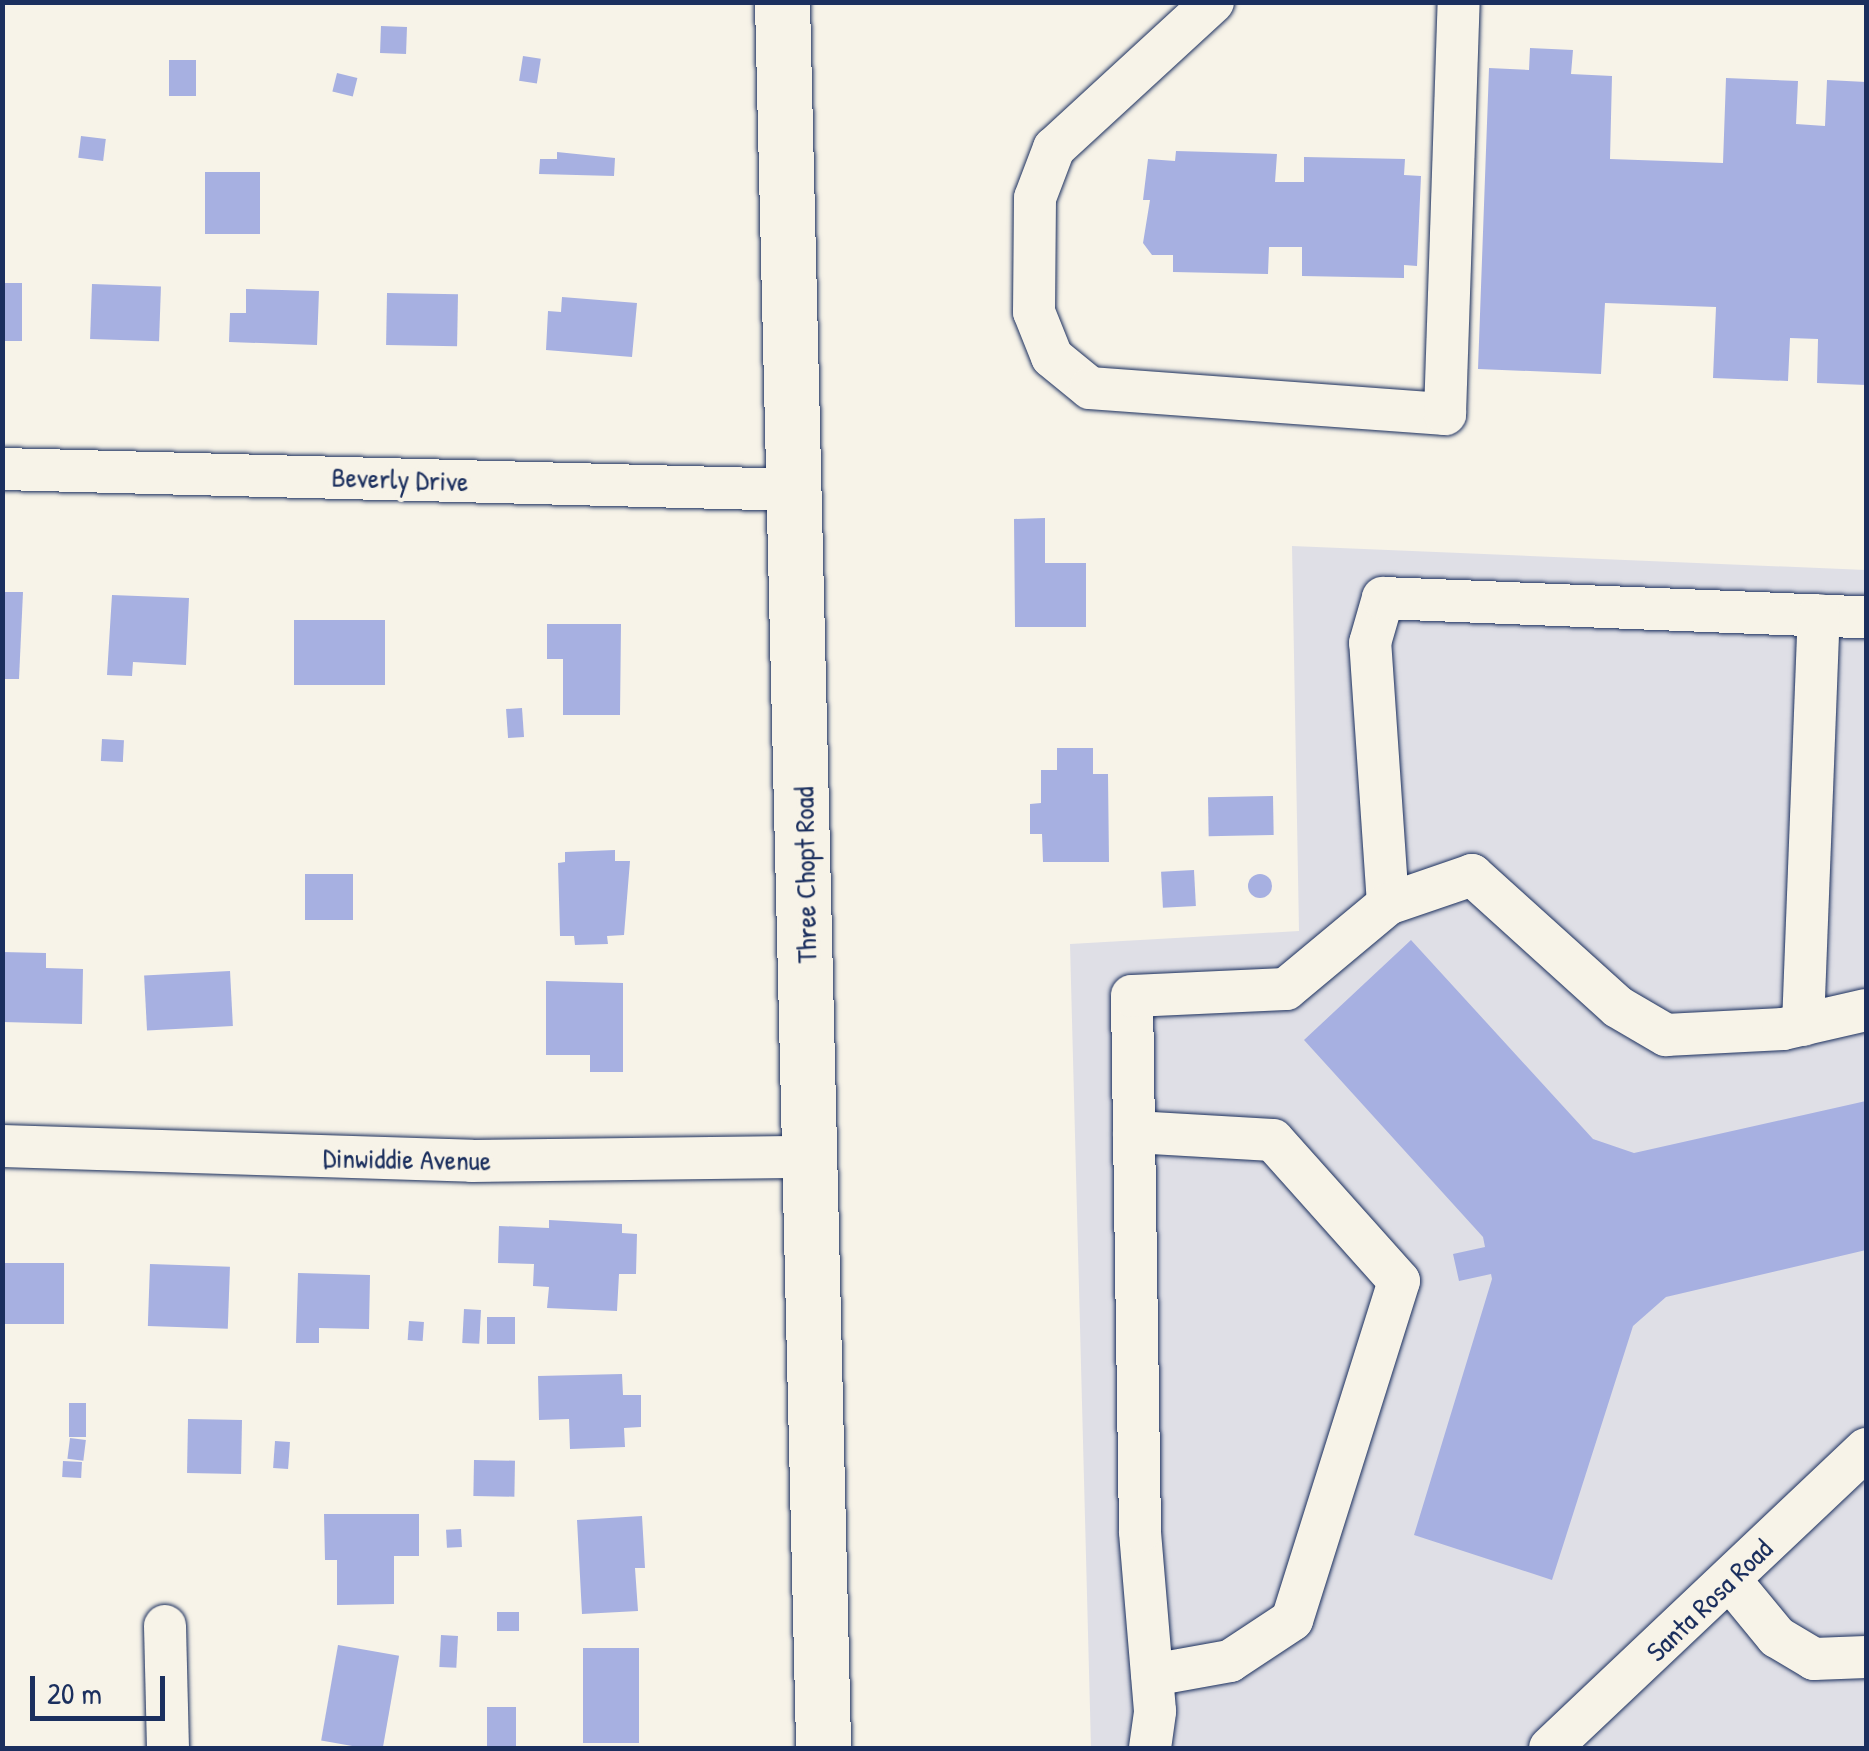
<!DOCTYPE html>
<html>
<head>
<meta charset="utf-8">
<style>
	body { margin:0 }
	#map { position:relative; width:1869px; height:1751px; overflow:hidden; background:#f7f3e8; font-family:"Patrick Hand",sans-serif }
	div>[style] { position:absolute }
	.built>* { inset:0; background:#dfdfe6 }
	.building>* { inset:0; background:#a7b0e1; transform-origin:0 0 }
	.round { border-radius:50% }
	.roads { filter:drop-shadow(0 0 2px #1b2f5e) drop-shadow(0 0 2px #1b2f5e) }
	.minor>* { height:42px; margin:-21px; padding:0 21px; transform-origin:21px; border-radius:21px; background:#f7f3e8 }
	.major>* { height:55px; margin:-27.5px; padding:0 27.5px; transform-origin:27.5px; border-radius:27.5px; background:#f7f3e8 }
	span { translate:-50% -50%; white-space:nowrap; text-align:center; line-height:1.15; -webkit-text-stroke:8px #f7f3e8; paint-order:stroke }
	.street-label { font-size:28px; color:#1b2f5e }
	.frame { position:absolute; inset:0; border:5px solid #1b2f5e; pointer-events:none }
	.scale { position:absolute; left:30px; top:1676px; width:135px; height:45px; box-sizing:border-box; border:5px solid #1b2f5e; border-top:0; padding-left:12px; font-size:30px; line-height:35px; white-space:nowrap; color:#1b2f5e; -webkit-text-stroke:8px #f7f3e8; paint-order:stroke }
</style>
</head>
<body>
<div id="map">
	<div class="built">
		<div style="clip-path:polygon(1292px 546px,1866px 570px,1866px 1748px,1091px 1748px,1070px 944px,1299px 931px)"></div>
	</div>
	<div class="building">
		<div style="left:381px;top:26px;width:26px;height:27px;rotate:2deg"></div>
		<div style="clip-path:polygon(1530px 48px,1573px 50px,1571px 74px,1612px 76px,1610px 159px,1723px 163px,1726px 78px,1798px 81px,1796px 124px,1825px 126px,1827px 80px,1866px 82px,1866px 385px,1817px 383px,1818px 339px,1790px 338px,1788px 381px,1713px 378px,1716px 307px,1605px 303px,1601px 374px,1478px 369px,1489px 68px,1529px 70px)"></div>
		<div style="left:523px;top:56px;width:18px;height:25px;rotate:9deg"></div>
		<div style="left:169px;top:60px;width:27px;height:36px"></div>
		<div style="left:337px;top:73px;width:21px;height:19px;rotate:14deg"></div>
		<div style="left:81px;top:136px;width:25px;height:22px;rotate:7deg"></div>
		<div style="clip-path:polygon(1176px 151px,1277px 154px,1275px 182px,1304px 182px,1304px 157px,1405px 159px,1404px 175px,1421px 176px,1417px 266px,1404px 265px,1404px 278px,1302px 276px,1302px 247px,1269px 247px,1268px 274px,1173px 272px,1173px 255px,1152px 255px,1143px 243px,1150px 200px,1143px 200px,1148px 159px,1175px 161px)"></div>
		<div style="clip-path:polygon(557px 152px,615px 158px,614px 176px,539px 174px,540px 159px,557px 159px)"></div>
		<div style="left:205px;top:172px;width:55px;height:62px"></div>
		<div style="left:2px;top:283px;width:20px;height:58px"></div>
		<div style="left:92px;top:284px;width:69px;height:55px;rotate:2deg"></div>
		<div style="clip-path:polygon(246px 289px,319px 291px,317px 345px,229px 342px,230px 313px,246px 313px)"></div>
		<div style="left:387px;top:293px;width:71px;height:52px;rotate:1deg"></div>
		<div style="clip-path:polygon(562px 297px,637px 303px,632px 357px,546px 350px,548px 311px,561px 312px)"></div>
		<div style="clip-path:polygon(1045px 518px,1045px 563px,1086px 563px,1086px 627px,1015px 627px,1014px 519px)"></div>
		<div style="clip-path:polygon(2px 592px,23px 592px,19px 679px,2px 679px)"></div>
		<div style="clip-path:polygon(112px 595px,189px 598px,186px 665px,133px 662px,132px 676px,107px 675px)"></div>
		<div style="left:294px;top:620px;width:91px;height:65px"></div>
		<div style="clip-path:polygon(547px 624px,621px 624px,620px 715px,563px 715px,563px 659px,547px 659px)"></div>
		<div style="left:522px;top:708px;width:29px;height:16px;rotate:86deg"></div>
		<div style="left:102px;top:739px;width:22px;height:22px;rotate:3deg"></div>
		<div style="clip-path:polygon(1057px 748px,1093px 748px,1093px 774px,1108px 774px,1109px 862px,1043px 862px,1042px 834px,1030px 834px,1030px 804px,1041px 803px,1041px 770px,1057px 770px)"></div>
		<div style="left:1273px;top:796px;width:39px;height:65px;rotate:89deg"></div>
		<div style="clip-path:polygon(615px 850px,615px 861px,630px 861px,624px 935px,607px 936px,608px 944px,575px 945px,574px 936px,560px 936px,558px 863px,565px 862px,565px 852px)"></div>
		<div style="left:1194px;top:870px;width:36px;height:33px;rotate:87deg"></div>
		<div class="round" style="left:1248px;top:874px;width:24px;height:24px"></div>
		<div style="left:305px;top:874px;width:48px;height:46px"></div>
		<div style="clip-path:polygon(1411px 940px,1593px 1139px,1634px 1153px,1866px 1101px,1866px 1250px,1666px 1297px,1633px 1326px,1552px 1580px,1414px 1535px,1492px 1279px,1491px 1274px,1459px 1281px,1453px 1254px,1485px 1247px,1483px 1237px,1304px 1040px)"></div>
		<div style="clip-path:polygon(2px 952px,46px 953px,46px 968px,83px 969px,82px 1024px,2px 1022px)"></div>
		<div style="left:230px;top:971px;width:55px;height:86px;rotate:87deg"></div>
		<div style="clip-path:polygon(546px 981px,623px 983px,623px 1072px,590px 1072px,590px 1055px,546px 1055px)"></div>
		<div style="clip-path:polygon(549px 1220px,622px 1224px,622px 1233px,637px 1234px,636px 1274px,619px 1274px,617px 1311px,547px 1308px,549px 1287px,533px 1286px,534px 1264px,498px 1263px,499px 1226px,549px 1228px)"></div>
		<div style="left:2px;top:1263px;width:62px;height:61px"></div>
		<div style="left:150px;top:1264px;width:80px;height:62px;rotate:2deg"></div>
		<div style="clip-path:polygon(298px 1273px,370px 1275px,369px 1329px,319px 1328px,319px 1343px,296px 1343px)"></div>
		<div style="left:464px;top:1309px;width:17px;height:34px;rotate:3deg"></div>
		<div style="left:487px;top:1317px;width:28px;height:27px"></div>
		<div style="left:409px;top:1321px;width:15px;height:19px;rotate:4deg"></div>
		<div style="clip-path:polygon(622px 1374px,623px 1395px,641px 1395px,641px 1427px,624px 1428px,625px 1447px,570px 1449px,569px 1419px,539px 1420px,538px 1376px)"></div>
		<div style="left:69px;top:1403px;width:17px;height:34px"></div>
		<div style="left:188px;top:1419px;width:54px;height:54px;rotate:1deg"></div>
		<div style="left:70px;top:1438px;width:16px;height:21px;rotate:7deg"></div>
		<div style="left:275px;top:1441px;width:15px;height:27px;rotate:4deg"></div>
		<div style="left:474px;top:1460px;width:41px;height:36px;rotate:1deg"></div>
		<div style="left:63px;top:1461px;width:19px;height:16px;rotate:3deg"></div>
		<div style="clip-path:polygon(324px 1514px,419px 1514px,419px 1556px,394px 1556px,394px 1604px,337px 1605px,337px 1560px,325px 1560px)"></div>
		<div style="clip-path:polygon(642px 1516px,645px 1568px,635px 1568px,638px 1611px,582px 1614px,577px 1520px)"></div>
		<div style="left:461px;top:1529px;width:18px;height:15px;rotate:87deg"></div>
		<div style="left:497px;top:1612px;width:22px;height:19px"></div>
		<div style="left:441px;top:1635px;width:17px;height:32px;rotate:3deg"></div>
		<div style="left:338px;top:1645px;width:62px;height:97px;rotate:10deg"></div>
		<div style="left:583px;top:1648px;width:56px;height:95px"></div>
		<div style="left:487px;top:1707px;width:29px;height:41px"></div>
	</div>
	<div class="roads">
		<div class="minor">
			<div style="left:1213px;top:2px;width:216px;rotate:137.4deg"></div>
			<div style="left:1054px;top:148px;width:53px;rotate:110.8deg"></div>
			<div style="left:1035px;top:198px;width:114px;rotate:90.5deg"></div>
			<div style="left:1034px;top:312px;width:48px;rotate:68.2deg"></div>
			<div style="left:1052px;top:357px;width:49px;rotate:39.2deg"></div>
			<div style="left:1090px;top:388px;width:356px;rotate:4.2deg"></div>
			<div style="left:1445px;top:414px;width:412px;rotate:-88.1deg"></div>
			<div style="left:2px;top:469px;width:795px;rotate:1.51deg"></div>
			<div style="left:1388px;top:904px;width:262px;rotate:-93.9deg"></div>
			<div style="left:1370px;top:643px;width:47px;rotate:-73.9deg"></div>
			<div style="left:1383px;top:598px;width:483px;rotate:2.3deg"></div>
			<div style="left:1803px;top:1025px;width:410px;rotate:-87.8deg"></div>
			<div style="left:1134px;top:1132px;width:139px;rotate:3.3deg"></div>
			<div style="left:1273px;top:1140px;width:189px;rotate:48.2deg"></div>
			<div style="left:1399px;top:1281px;width:355px;rotate:107.5deg"></div>
			<div style="left:1292px;top:1620px;width:74px;rotate:146.5deg"></div>
			<div style="left:1230px;top:1661px;width:79px;rotate:169.8deg"></div>
			<div style="left:2px;top:1146px;width:470px;rotate:1.8deg"></div>
			<div style="left:472px;top:1161px;width:340px;rotate:-0.7deg"></div>
			<div style="left:1730px;top:1580px;width:74px;rotate:50.5deg"></div>
			<div style="left:1777px;top:1637px;width:43px;rotate:30.7deg"></div>
			<div style="left:1814px;top:1659px;width:52px;rotate:-2.2deg"></div>
			<div style="left:165px;top:1626px;width:122px;rotate:88.6deg"></div>
			<div style="left:1150px;top:1748px;width:37px;rotate:-82deg"></div>
			<div style="left:1155px;top:1711px;width:181px;rotate:-94.8deg"></div>
			<div style="left:1140px;top:1531px;width:535px;rotate:-90.86deg"></div>
			<div style="left:1132px;top:996px;width:154px;rotate:-2.6deg"></div>
			<div style="left:1286px;top:989px;width:133px;rotate:-39.8deg"></div>
			<div style="left:1388px;top:904px;width:89px;rotate:-19deg"></div>
			<div style="left:1472px;top:875px;width:197px;rotate:42.1deg"></div>
			<div style="left:1618px;top:1007px;width:56px;rotate:30.3deg"></div>
			<div style="left:1666px;top:1035px;width:117px;rotate:-2.9deg"></div>
			<div style="left:1783px;top:1029px;width:85px;rotate:-12.9deg"></div>
			<div style="left:1550px;top:1748px;width:435px;rotate:-43.4deg"></div>
		</div>
		<div class="major">
			<div style="left:782px;top:2px;width:1746px;rotate:88.65deg"></div>
		</div>
	</div>
	<div class="street-label">
		<span style="left:400px;top:479px;rotate:2deg">Beverly Drive</span>
		<span style="left:805px;top:875px;rotate:-91deg">Three Chopt Road</span>
		<span style="left:407px;top:1159px;rotate:1deg">Dinwiddie Avenue</span>
		<span style="left:1709px;top:1600px;rotate:-44deg">Santa Rosa Road</span>
	</div>
	<div class="frame"></div>
	<div class="scale">20 m</div>
</div>
</body>
</html>
